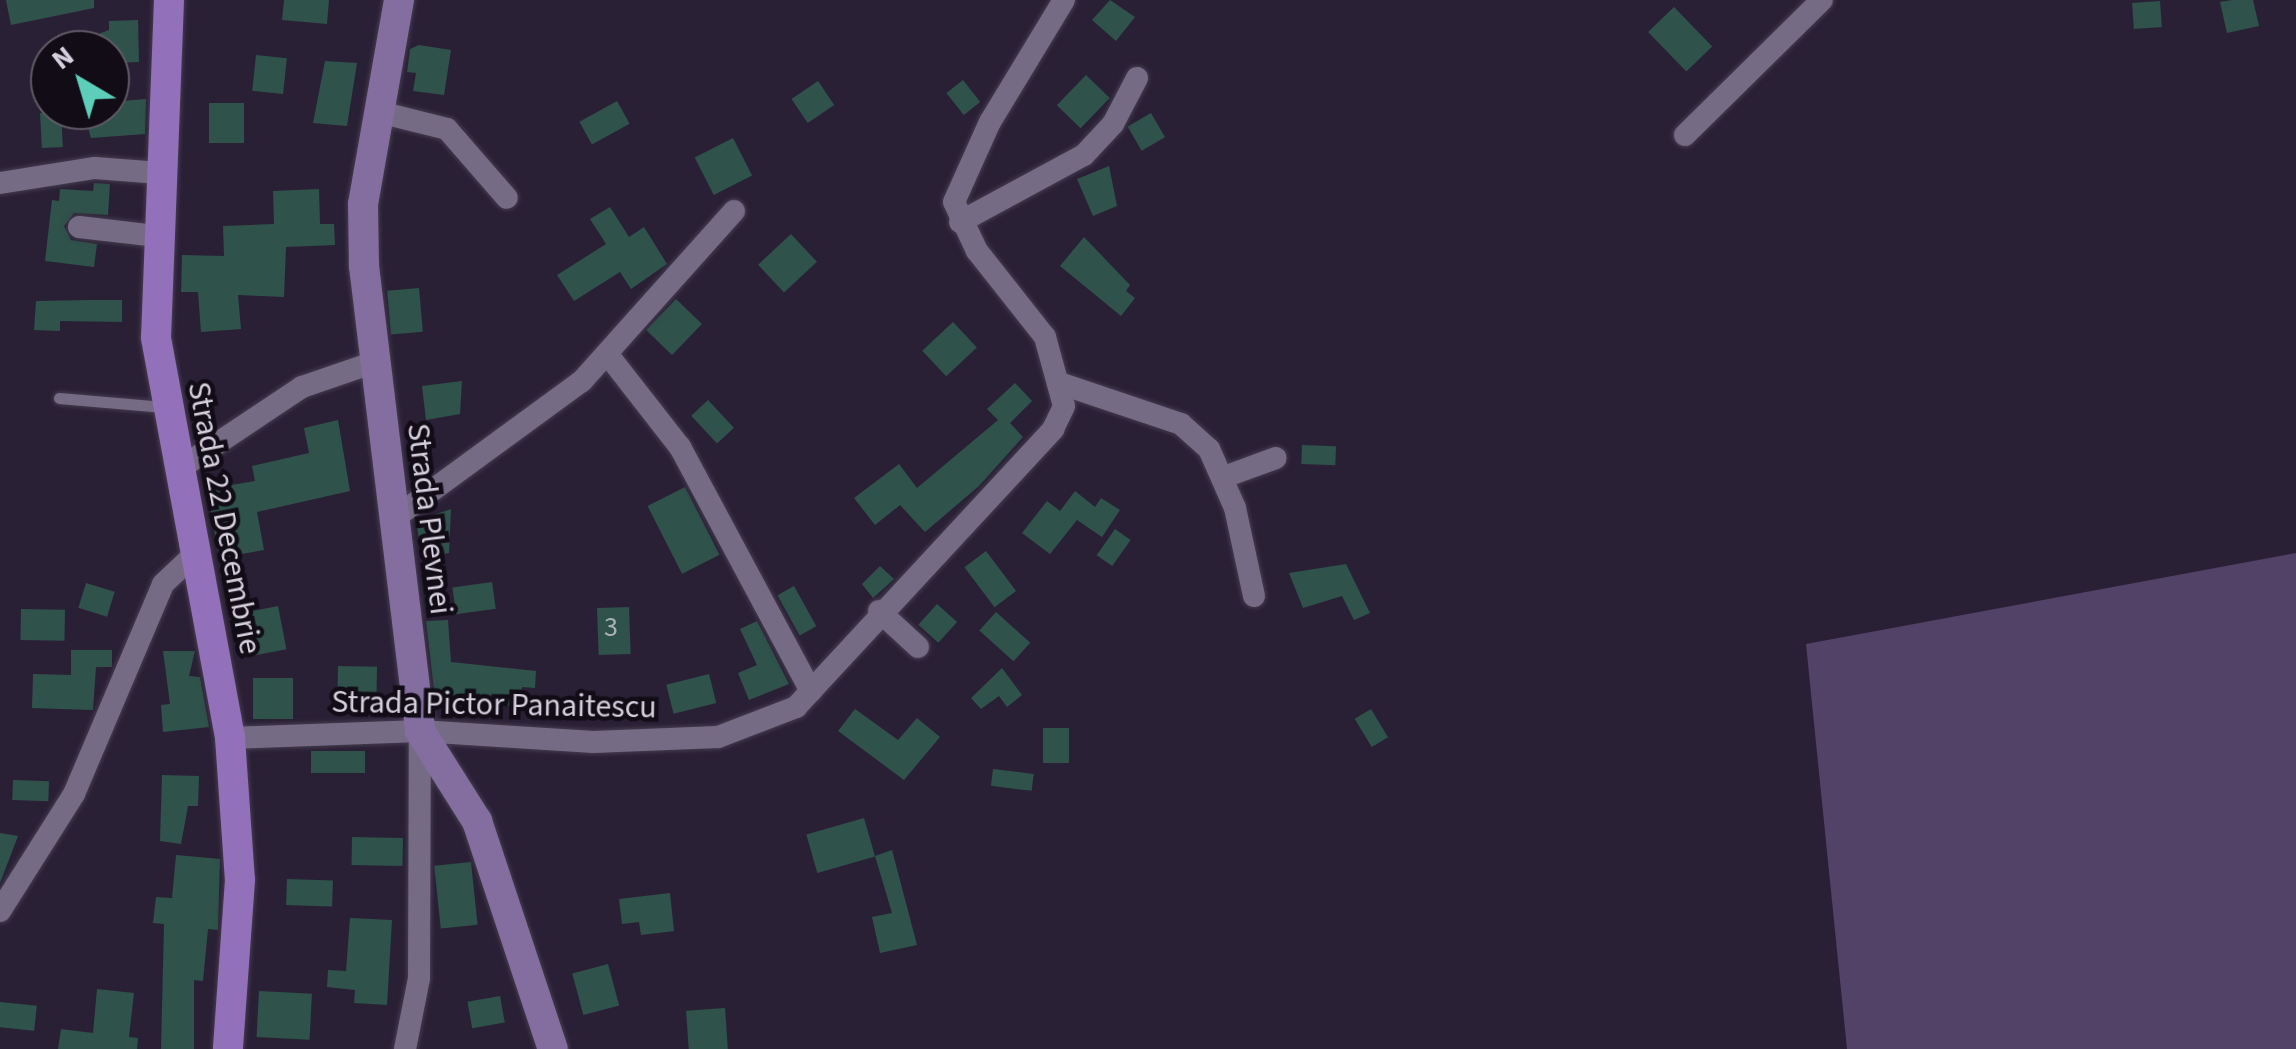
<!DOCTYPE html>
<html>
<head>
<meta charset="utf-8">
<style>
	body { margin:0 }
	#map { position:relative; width:2296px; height:1049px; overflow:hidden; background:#2a2036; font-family:"Source Sans 3",sans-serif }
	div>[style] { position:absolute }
	.green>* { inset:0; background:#524267 }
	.building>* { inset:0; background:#2f524b; transform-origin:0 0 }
	.roads { filter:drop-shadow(0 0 2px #453c4f) drop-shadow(0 0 2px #453c4f) }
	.lane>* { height:11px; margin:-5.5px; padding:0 5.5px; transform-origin:5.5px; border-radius:5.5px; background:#766b85 }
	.street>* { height:22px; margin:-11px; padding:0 11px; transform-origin:11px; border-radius:11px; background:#766b85 }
	.secondary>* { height:30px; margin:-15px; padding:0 15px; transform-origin:15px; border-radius:15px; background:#846e9f }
	.primary>* { height:30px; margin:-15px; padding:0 15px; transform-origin:15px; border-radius:15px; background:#9370ba }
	span { translate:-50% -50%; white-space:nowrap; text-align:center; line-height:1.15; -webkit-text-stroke:9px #110c16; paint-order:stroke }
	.number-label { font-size:28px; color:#acb0b9 }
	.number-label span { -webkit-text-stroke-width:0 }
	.street-label { font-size:32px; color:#d5cfde }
	.north { position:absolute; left:30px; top:30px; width:100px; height:100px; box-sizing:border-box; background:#110c16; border:2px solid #5f5a66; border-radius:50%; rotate:322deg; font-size:28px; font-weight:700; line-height:40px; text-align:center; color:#d5cfde }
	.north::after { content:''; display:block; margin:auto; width:35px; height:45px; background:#5dceb9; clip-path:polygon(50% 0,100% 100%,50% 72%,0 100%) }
</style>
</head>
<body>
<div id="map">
	<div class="green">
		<div style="clip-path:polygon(2296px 553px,2296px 1049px,1847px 1049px,1806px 644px)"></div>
	</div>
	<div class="building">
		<div style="clip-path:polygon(6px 0,94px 0,94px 8px,11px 25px)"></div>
		<div style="clip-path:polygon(284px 0,329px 0,327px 24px,282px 20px)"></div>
		<div style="clip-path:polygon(1110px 0,1135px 17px,1116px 41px,1092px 20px)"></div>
		<div style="clip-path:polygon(2232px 0,2253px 0,2259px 26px,2227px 33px,2220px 2px)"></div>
		<div style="left:2160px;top:1px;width:26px;height:28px;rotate:86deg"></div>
		<div style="left:1674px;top:7px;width:55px;height:36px;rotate:46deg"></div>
		<div style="clip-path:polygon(138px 20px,139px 62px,111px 63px,110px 50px,57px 50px,109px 30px,109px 21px)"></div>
		<div style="clip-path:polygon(419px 45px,451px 50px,444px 95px,413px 91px,416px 73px,407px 72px,410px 49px)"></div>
		<div style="left:256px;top:55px;width:31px;height:36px;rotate:6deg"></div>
		<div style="clip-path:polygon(325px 61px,357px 63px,347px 126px,313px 123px)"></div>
		<div style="left:1086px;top:75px;width:33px;height:42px;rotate:44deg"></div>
		<div style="left:963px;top:80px;width:28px;height:21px;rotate:52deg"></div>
		<div style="left:818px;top:81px;width:29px;height:32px;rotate:56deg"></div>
		<div style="clip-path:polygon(146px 99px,145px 134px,91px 138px,87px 124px,110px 117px,110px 102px)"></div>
		<div style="left:617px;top:101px;width:26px;height:43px;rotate:61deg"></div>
		<div style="left:209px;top:103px;width:35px;height:40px"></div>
		<div style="left:61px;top:112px;width:35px;height:21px;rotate:87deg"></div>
		<div style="left:1151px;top:113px;width:28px;height:27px;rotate:60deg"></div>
		<div style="left:733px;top:138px;width:42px;height:43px;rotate:63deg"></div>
		<div style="clip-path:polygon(1109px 166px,1117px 206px,1093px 216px,1077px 179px)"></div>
		<div style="clip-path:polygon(94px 183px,110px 184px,108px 215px,74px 213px,64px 226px,71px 240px,97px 244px,94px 267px,45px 261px,52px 200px,59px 201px,60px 189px,93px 191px)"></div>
		<div style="clip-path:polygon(319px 189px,320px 224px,334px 224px,335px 245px,286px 247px,284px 297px,238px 295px,241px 329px,201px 332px,198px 292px,181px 292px,182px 255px,224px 256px,223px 226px,274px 224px,273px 191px)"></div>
		<div style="clip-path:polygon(610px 207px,629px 237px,644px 227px,667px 264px,631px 289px,620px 272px,574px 301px,557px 275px,606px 244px,590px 219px)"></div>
		<div style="left:791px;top:234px;width:38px;height:45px;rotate:47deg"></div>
		<div style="clip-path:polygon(1084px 237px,1130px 285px,1126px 291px,1135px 298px,1121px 316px,1060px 266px)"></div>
		<div style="left:419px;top:288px;width:44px;height:32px;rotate:85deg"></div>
		<div style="left:676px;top:299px;width:36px;height:43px;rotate:44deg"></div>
		<div style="clip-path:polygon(90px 300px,122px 300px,122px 322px,60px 321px,60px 331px,34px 330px,36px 301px)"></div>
		<div style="left:953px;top:322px;width:35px;height:42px;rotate:47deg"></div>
		<div style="clip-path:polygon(462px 381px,460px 414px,426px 420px,422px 386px)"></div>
		<div style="clip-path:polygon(1015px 383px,1032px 401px,1010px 423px,1023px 437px,979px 486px,925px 532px,900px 505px,875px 525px,854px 498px,899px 464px,917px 488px,998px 420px,987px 409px)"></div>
		<div style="left:708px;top:400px;width:38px;height:23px;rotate:47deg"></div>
		<div style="clip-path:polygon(338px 420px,350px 491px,257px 512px,264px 550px,219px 558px,207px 489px,255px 481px,252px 466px,309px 453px,304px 428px)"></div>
		<div style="left:1302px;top:445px;width:34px;height:19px;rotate:2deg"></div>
		<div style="left:685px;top:487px;width:76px;height:42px;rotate:63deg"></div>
		<div style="clip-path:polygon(1075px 491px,1095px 507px,1101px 498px,1120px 510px,1102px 537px,1077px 520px,1050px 554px,1022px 533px,1047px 501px,1060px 511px)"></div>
		<div style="clip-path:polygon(451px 509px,449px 553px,422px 558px,416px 521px)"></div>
		<div style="left:1115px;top:529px;width:19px;height:32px;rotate:35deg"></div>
		<div style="left:986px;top:551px;width:50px;height:27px;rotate:53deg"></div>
		<div style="clip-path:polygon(1346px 564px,1370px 613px,1354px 620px,1342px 596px,1303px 608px,1289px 573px)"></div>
		<div style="clip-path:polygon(880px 566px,894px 579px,873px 598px,862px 584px)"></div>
		<div style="left:492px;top:582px;width:27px;height:40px;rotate:82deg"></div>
		<div style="left:86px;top:583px;width:30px;height:26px;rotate:17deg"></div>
		<div style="left:794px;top:586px;width:46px;height:19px;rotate:61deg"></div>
		<div style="left:937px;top:604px;width:27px;height:28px;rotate:42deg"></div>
		<div style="left:278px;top:606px;width:44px;height:45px;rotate:79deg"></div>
		<div style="left:629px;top:607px;width:47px;height:32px;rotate:88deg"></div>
		<div style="left:21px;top:609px;width:44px;height:31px;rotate:1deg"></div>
		<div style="left:996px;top:612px;width:46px;height:25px;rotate:42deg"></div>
		<div style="clip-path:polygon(448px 620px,451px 662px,536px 671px,535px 688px,522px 687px,521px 707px,435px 699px,426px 621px)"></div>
		<div style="clip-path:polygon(757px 621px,789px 684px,749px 700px,738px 673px,757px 665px,740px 629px)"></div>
		<div style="clip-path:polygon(71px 650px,112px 650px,112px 667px,96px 667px,93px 710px,32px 708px,33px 674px,71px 675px)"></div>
		<div style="clip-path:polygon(163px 651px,195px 651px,189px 676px,200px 677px,209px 727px,163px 732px,161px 705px,170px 704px)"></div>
		<div style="left:338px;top:666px;width:39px;height:32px;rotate:1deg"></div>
		<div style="clip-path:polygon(1002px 668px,1022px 695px,1007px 707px,999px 696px,981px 709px,971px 698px)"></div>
		<div style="left:709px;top:674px;width:30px;height:44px;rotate:76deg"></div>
		<div style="left:253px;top:678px;width:40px;height:41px"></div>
		<div style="clip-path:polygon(855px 709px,898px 740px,917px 718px,940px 737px,904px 780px,838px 731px)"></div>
		<div style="left:1371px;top:709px;width:33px;height:19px;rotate:59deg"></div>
		<div style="left:1043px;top:728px;width:26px;height:35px"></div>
		<div style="left:365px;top:751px;width:22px;height:54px;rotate:90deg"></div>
		<div style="left:993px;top:769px;width:41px;height:17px;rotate:7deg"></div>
		<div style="clip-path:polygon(162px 775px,199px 776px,198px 806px,188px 806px,181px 844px,160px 841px)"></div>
		<div style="left:13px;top:780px;width:36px;height:20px;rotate:2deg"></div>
		<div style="left:864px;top:818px;width:40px;height:60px;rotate:74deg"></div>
		<div style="clip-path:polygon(0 833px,18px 836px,0 883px)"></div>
		<div style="left:352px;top:837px;width:51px;height:28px;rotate:1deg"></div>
		<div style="clip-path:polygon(892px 850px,917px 945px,880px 953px,872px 917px,892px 913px,875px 856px)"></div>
		<div style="clip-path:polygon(176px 855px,220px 859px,218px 930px,208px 929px,203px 981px,194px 980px,194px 1049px,161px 1049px,164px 924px,153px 923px,156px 897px,172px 898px)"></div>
		<div style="left:471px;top:862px;width:63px;height:37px;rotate:84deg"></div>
		<div style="left:287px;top:879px;width:46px;height:26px;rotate:2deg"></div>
		<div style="clip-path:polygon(670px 893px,674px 931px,641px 935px,639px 922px,622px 924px,619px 899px)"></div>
		<div style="clip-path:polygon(350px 918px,392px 920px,387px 1005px,354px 1003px,355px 990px,327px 987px,328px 970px,346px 971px)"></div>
		<div style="left:608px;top:964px;width:43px;height:37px;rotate:75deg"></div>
		<div style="clip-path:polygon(97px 989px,134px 993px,129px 1037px,138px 1038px,137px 1049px,58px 1049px,61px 1029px,93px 1033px)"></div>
		<div style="left:259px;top:991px;width:53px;height:46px;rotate:3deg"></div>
		<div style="left:500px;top:996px;width:27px;height:33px;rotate:80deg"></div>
		<div style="left:0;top:1002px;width:37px;height:25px;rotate:6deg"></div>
		<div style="left:725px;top:1008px;width:41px;height:39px;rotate:86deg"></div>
	</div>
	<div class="roads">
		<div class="lane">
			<div style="left:59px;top:398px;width:105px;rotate:4.9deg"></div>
		</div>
		<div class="street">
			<div style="left:379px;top:112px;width:70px;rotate:14deg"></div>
			<div style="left:447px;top:129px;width:91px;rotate:49deg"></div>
			<div style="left:1685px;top:135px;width:192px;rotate:-44.6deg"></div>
			<div style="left:0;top:183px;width:96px;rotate:-9deg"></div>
			<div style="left:95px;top:168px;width:65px;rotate:4.4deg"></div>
			<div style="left:960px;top:222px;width:141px;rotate:-28.4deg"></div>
			<div style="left:1084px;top:155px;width:42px;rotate:-46.9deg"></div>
			<div style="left:1113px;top:124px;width:52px;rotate:-62.4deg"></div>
			<div style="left:79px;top:227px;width:79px;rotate:6.6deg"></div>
			<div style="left:608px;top:355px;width:117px;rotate:52deg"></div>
			<div style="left:680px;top:447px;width:277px;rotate:61.8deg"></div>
			<div style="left:1062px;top:384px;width:126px;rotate:18.6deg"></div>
			<div style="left:1181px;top:424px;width:38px;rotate:42deg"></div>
			<div style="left:1209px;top:449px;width:64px;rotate:66.2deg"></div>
			<div style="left:1235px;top:508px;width:90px;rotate:77.8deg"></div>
			<div style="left:179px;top:469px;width:148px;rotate:-33.7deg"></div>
			<div style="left:302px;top:387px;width:74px;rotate:-18.9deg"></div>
			<div style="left:1224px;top:477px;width:55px;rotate:-20.1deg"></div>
			<div style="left:396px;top:517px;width:230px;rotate:-36.2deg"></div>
			<div style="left:582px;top:381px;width:228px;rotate:-48.2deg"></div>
			<div style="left:879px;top:611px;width:53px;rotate:42.7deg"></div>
			<div style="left:230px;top:738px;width:190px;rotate:-2.1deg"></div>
			<div style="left:420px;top:731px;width:174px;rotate:3.6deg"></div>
			<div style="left:594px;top:742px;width:124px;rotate:-2.3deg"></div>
			<div style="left:718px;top:737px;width:84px;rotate:-21deg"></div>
			<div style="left:796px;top:707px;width:379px;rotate:-47.2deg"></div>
			<div style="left:1053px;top:429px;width:25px;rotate:-64deg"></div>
			<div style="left:1064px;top:406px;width:72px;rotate:-105.4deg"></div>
			<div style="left:1045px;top:337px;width:110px;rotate:-128.3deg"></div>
			<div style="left:977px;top:251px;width:54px;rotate:-115.1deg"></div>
			<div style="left:954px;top:202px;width:88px;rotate:-65.8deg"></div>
			<div style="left:990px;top:122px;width:143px;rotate:-58.8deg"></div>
			<div style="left:0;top:911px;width:138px;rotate:-57.7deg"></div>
			<div style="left:74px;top:794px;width:228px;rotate:-67deg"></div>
			<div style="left:163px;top:584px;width:44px;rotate:-43.2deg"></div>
			<div style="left:405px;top:1049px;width:72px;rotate:-78.8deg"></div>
			<div style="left:419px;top:978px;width:247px;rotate:-89.8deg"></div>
		</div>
		<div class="secondary">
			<div style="left:399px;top:0;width:207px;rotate:100deg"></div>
			<div style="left:363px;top:204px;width:62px;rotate:89.1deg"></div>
			<div style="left:364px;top:266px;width:468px;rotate:83.1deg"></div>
			<div style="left:420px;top:731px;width:107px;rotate:57.7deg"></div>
			<div style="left:477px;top:821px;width:240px;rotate:71.6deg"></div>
		</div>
		<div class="primary">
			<div style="left:169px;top:0;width:338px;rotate:92.2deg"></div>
			<div style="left:156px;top:338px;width:407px;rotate:79.5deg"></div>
			<div style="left:230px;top:738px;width:142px;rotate:86deg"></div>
			<div style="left:240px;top:880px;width:169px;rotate:94.1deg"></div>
		</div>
	</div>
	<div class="number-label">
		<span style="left:611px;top:627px">3</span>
	</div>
	<div class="street-label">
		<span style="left:224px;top:518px;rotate:79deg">Strada 22 Decembrie</span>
		<span style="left:429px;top:519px;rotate:83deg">Strada Plevnei</span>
		<span style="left:494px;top:705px;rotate:1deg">Strada Pictor Panaitescu</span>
	</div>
	<div class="north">N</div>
</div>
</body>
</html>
